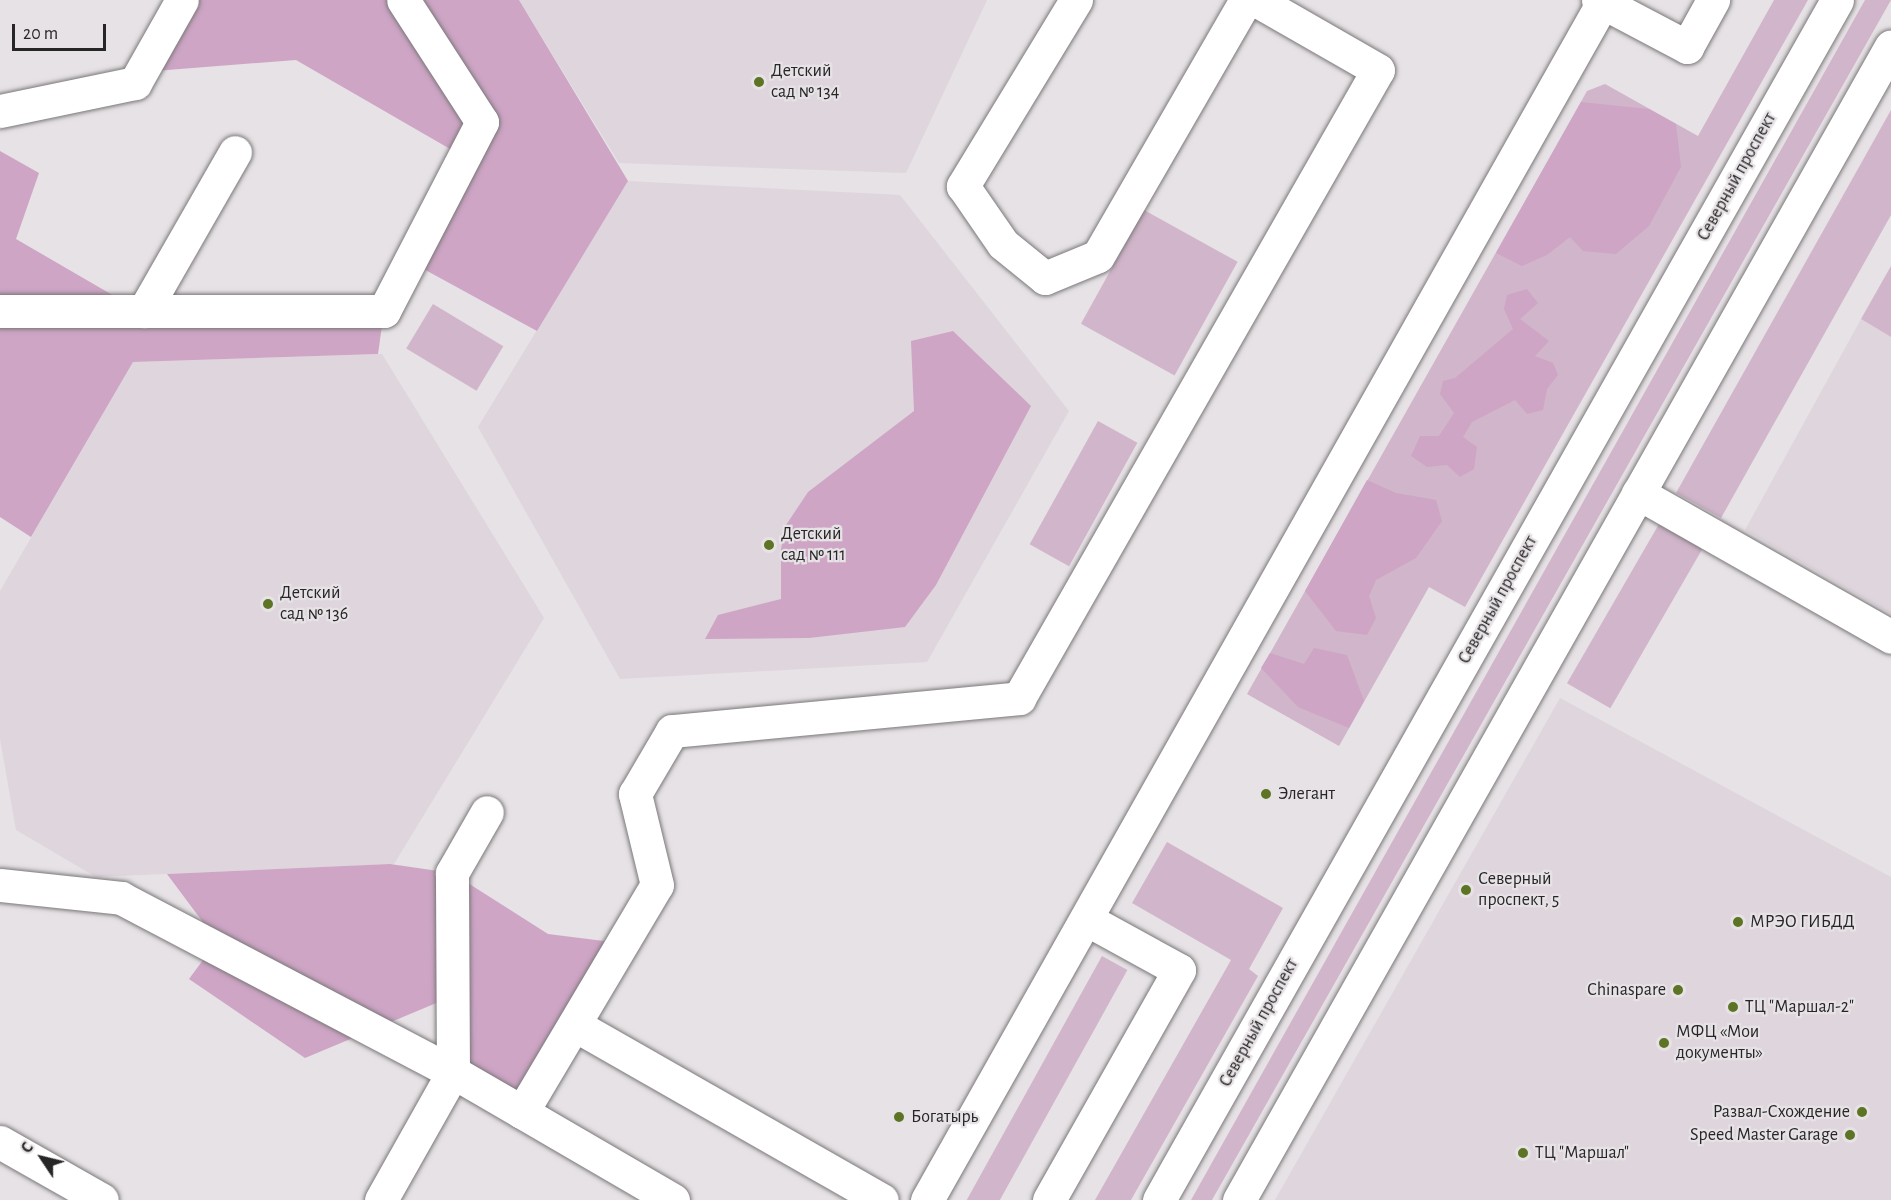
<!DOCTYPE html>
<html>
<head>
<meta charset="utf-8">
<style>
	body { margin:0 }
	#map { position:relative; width:1891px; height:1200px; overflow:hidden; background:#e6e2e5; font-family:"Alegreya Sans",sans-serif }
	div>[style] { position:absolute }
	.built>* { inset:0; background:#dfd5dd }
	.green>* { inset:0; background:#d1b5ca; transform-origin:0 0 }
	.forest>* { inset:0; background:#cea5c5 }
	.roads { filter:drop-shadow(0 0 2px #7b787a) drop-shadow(0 0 2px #7b787a) }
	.minor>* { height:33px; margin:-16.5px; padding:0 16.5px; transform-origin:16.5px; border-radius:16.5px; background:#fff }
	.major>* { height:33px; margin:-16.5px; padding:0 16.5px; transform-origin:16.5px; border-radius:16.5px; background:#fff }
	.dots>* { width:16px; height:16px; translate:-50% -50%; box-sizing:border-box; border:3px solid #e6e2e5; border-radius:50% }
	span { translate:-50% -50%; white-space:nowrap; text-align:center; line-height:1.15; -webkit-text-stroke:4.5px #e6e2e5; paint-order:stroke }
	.poi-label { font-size:18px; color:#272627 }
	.left { translate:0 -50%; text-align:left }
	.right { translate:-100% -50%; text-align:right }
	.street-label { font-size:18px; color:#272627 }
	.north { position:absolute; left:12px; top:1128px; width:60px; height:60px; -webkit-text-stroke:4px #e6e2e5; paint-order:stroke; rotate:305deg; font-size:16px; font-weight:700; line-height:24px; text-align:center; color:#272627 }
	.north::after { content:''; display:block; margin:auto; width:21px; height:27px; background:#272627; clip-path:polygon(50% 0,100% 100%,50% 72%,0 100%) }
	.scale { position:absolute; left:12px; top:24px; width:94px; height:27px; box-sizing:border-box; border:3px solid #272627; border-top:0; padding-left:8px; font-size:18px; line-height:21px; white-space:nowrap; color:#272627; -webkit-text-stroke:4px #e6e2e5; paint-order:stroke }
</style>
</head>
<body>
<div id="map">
	<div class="built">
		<div style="clip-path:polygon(519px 0,987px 0,906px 173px,619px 163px)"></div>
		<div style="clip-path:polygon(628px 181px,900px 195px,1069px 411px,927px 662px,620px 679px,478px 427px)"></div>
		<div style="clip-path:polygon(1861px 319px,1891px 337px,1891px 614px,1745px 530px)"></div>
		<div style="clip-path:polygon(382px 354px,544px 618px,394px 864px,96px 877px,16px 830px,0 739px,0 591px,133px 362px)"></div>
		<div style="clip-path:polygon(1560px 698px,1891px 877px,1891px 1200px,1275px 1200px)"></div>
	</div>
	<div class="green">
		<div style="clip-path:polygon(1774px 0,1808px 0,1465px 607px,1429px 587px,1339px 746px,1247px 694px,1587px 91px,1605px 84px,1698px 136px)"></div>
		<div style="clip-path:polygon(1865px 0,1891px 0,1212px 1200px,1191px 1200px)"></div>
		<div style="clip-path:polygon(1891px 110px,1891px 215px,1721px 518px,1676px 493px)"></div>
		<div style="left:1144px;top:210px;width:107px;height:130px;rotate:29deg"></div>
		<div style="clip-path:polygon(1891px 266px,1891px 337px,1861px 319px)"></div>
		<div style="left:433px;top:304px;width:82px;height:52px;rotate:31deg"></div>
		<div style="left:1098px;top:421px;width:45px;height:141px;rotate:29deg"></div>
		<div style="left:1659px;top:524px;width:50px;height:184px;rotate:30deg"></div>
		<div style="clip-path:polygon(1167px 842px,1283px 908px,1249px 969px,1258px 976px,1131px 1200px,1095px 1200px,1231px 960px,1132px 903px)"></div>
		<div style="left:1102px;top:956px;width:29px;height:280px;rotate:29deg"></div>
	</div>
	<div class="forest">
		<div style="clip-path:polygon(187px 0,519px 0,628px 181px,537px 331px,409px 261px,464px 157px,296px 60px,142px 72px)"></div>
		<div style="clip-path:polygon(1581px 102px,1649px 109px,1676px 124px,1681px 167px,1649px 226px,1616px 254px,1583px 251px,1570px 237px,1547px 255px,1522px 266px,1496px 253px)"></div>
		<div style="clip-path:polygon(0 151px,39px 173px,16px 239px,140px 311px,384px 311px,378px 354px,133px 362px,31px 537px,0 517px)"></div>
		<div style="clip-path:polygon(1527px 289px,1538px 303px,1520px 319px,1549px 341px,1535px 356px,1553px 363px,1558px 375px,1547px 389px,1543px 410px,1527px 414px,1515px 400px,1472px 422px,1463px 437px,1477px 447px,1474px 469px,1460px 477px,1447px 465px,1427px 467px,1411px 456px,1420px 436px,1439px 436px,1454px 413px,1440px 394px,1443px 381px,1455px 378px,1513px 329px,1504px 309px,1507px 295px)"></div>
		<div style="clip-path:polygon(953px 331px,1031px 406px,936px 585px,905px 627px,809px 638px,705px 639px,718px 615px,781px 599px,781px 549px,786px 525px,808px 492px,914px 411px,911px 341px)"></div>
		<div style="clip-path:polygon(1367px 480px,1396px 493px,1436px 500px,1442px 521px,1416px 558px,1376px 580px,1369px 596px,1376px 618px,1367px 635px,1336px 631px,1305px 591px)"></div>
		<div style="clip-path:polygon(1314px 648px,1347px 655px,1364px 701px,1349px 728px,1298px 707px,1261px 668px,1270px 653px,1304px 664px)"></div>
		<div style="clip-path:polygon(390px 864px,452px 873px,548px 934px,612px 942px,514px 1095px,462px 1071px,465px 991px,305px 1058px,189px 979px,217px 941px,167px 874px)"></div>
	</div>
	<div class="roads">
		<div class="minor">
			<div style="left:1076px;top:0;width:218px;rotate:121.3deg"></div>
			<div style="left:963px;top:186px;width:70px;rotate:55.4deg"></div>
			<div style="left:1003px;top:244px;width:54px;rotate:39deg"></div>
			<div style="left:1045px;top:278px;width:57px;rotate:-22.5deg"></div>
			<div style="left:1098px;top:256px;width:296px;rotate:-60deg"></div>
			<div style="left:1598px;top:0;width:101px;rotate:27.8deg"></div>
			<div style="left:1687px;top:47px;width:54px;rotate:-61deg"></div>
			<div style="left:0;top:111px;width:138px;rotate:-11.7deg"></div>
			<div style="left:135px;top:83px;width:95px;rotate:-60.5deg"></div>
			<div style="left:0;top:311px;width:384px"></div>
			<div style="left:384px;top:311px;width:213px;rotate:-62.6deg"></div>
			<div style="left:482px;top:122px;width:145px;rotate:-122.9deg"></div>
			<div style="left:144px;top:311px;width:183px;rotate:-60.2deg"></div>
			<div style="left:1638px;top:493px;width:291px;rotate:29.6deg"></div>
			<div style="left:0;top:885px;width:122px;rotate:6.1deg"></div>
			<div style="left:121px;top:898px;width:375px;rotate:27.7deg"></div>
			<div style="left:453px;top:1072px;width:199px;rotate:-90.3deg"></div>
			<div style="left:452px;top:873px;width:70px;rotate:-60.2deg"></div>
			<div style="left:575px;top:1025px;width:353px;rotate:29.7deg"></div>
			<div style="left:0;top:1142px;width:117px;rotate:29.6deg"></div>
			<div style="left:381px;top:1200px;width:147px;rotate:-60.6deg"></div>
			<div style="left:453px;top:1072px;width:80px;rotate:30.1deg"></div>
			<div style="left:673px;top:1200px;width:175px;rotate:-149.8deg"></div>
			<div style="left:522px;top:1112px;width:264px;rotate:-59.3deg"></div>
			<div style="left:657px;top:885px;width:94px;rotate:-103.6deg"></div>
			<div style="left:635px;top:794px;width:73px;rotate:-59.6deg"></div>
			<div style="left:672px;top:731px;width:349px;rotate:-5.4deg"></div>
			<div style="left:1019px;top:698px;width:723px;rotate:-60.25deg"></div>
			<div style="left:1378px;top:70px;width:141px;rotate:-150.2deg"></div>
			<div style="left:927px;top:1200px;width:1378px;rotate:-60.57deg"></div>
			<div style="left:1049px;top:1200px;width:264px;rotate:-60.5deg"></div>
			<div style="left:1179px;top:970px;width:106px;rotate:-151.3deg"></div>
		</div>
		<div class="major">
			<div style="left:1159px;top:1200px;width:1378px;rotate:-60.53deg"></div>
			<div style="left:1239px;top:1200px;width:1325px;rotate:-60.53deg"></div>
		</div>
	</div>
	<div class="dots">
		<div style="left:759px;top:82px;background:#5d7425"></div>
		<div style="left:769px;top:545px;background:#5d7425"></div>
		<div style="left:268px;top:604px;background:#5d7425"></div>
		<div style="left:1266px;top:794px;background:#5d7425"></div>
		<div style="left:1466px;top:890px;background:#5d7425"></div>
		<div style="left:1738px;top:922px;background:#5d7425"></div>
		<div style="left:1678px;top:990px;background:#5d7425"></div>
		<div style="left:1733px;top:1007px;background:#5d7425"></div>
		<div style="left:1664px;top:1043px;background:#5d7425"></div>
		<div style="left:1862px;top:1112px;background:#5d7425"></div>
		<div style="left:899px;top:1117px;background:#5d7425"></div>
		<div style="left:1850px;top:1135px;background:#5d7425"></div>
		<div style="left:1523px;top:1153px;background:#5d7425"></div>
	</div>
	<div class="poi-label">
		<span class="left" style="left:771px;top:82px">Детский<br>сад № 134</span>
		<span class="left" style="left:781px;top:545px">Детский<br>сад № 111</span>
		<span class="left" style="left:280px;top:604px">Детский<br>сад № 136</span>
		<span class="left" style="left:1278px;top:794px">Элегант</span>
		<span class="left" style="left:1478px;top:890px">Северный<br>проспект, 5</span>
		<span class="left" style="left:1750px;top:922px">МРЭО ГИБДД</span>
		<span class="right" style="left:1666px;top:990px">Chinaspare</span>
		<span class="left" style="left:1745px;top:1007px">ТЦ "Маршал-2"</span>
		<span class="left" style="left:1676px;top:1043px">МФЦ «Мои<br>документы»</span>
		<span class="right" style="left:1850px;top:1112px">Развал-Схождение</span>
		<span class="left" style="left:911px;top:1117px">Богатырь</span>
		<span class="right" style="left:1838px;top:1135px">Speed Master Garage</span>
		<span class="left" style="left:1535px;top:1153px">ТЦ "Маршал"</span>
	</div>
	<div class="street-label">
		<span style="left:1737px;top:177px;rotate:-61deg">Северный проспект</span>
		<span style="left:1498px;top:600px;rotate:-61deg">Северный проспект</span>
		<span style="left:1259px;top:1023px;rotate:-61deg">Северный проспект</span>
	</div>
	<div class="north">С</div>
	<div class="scale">20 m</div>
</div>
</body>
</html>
